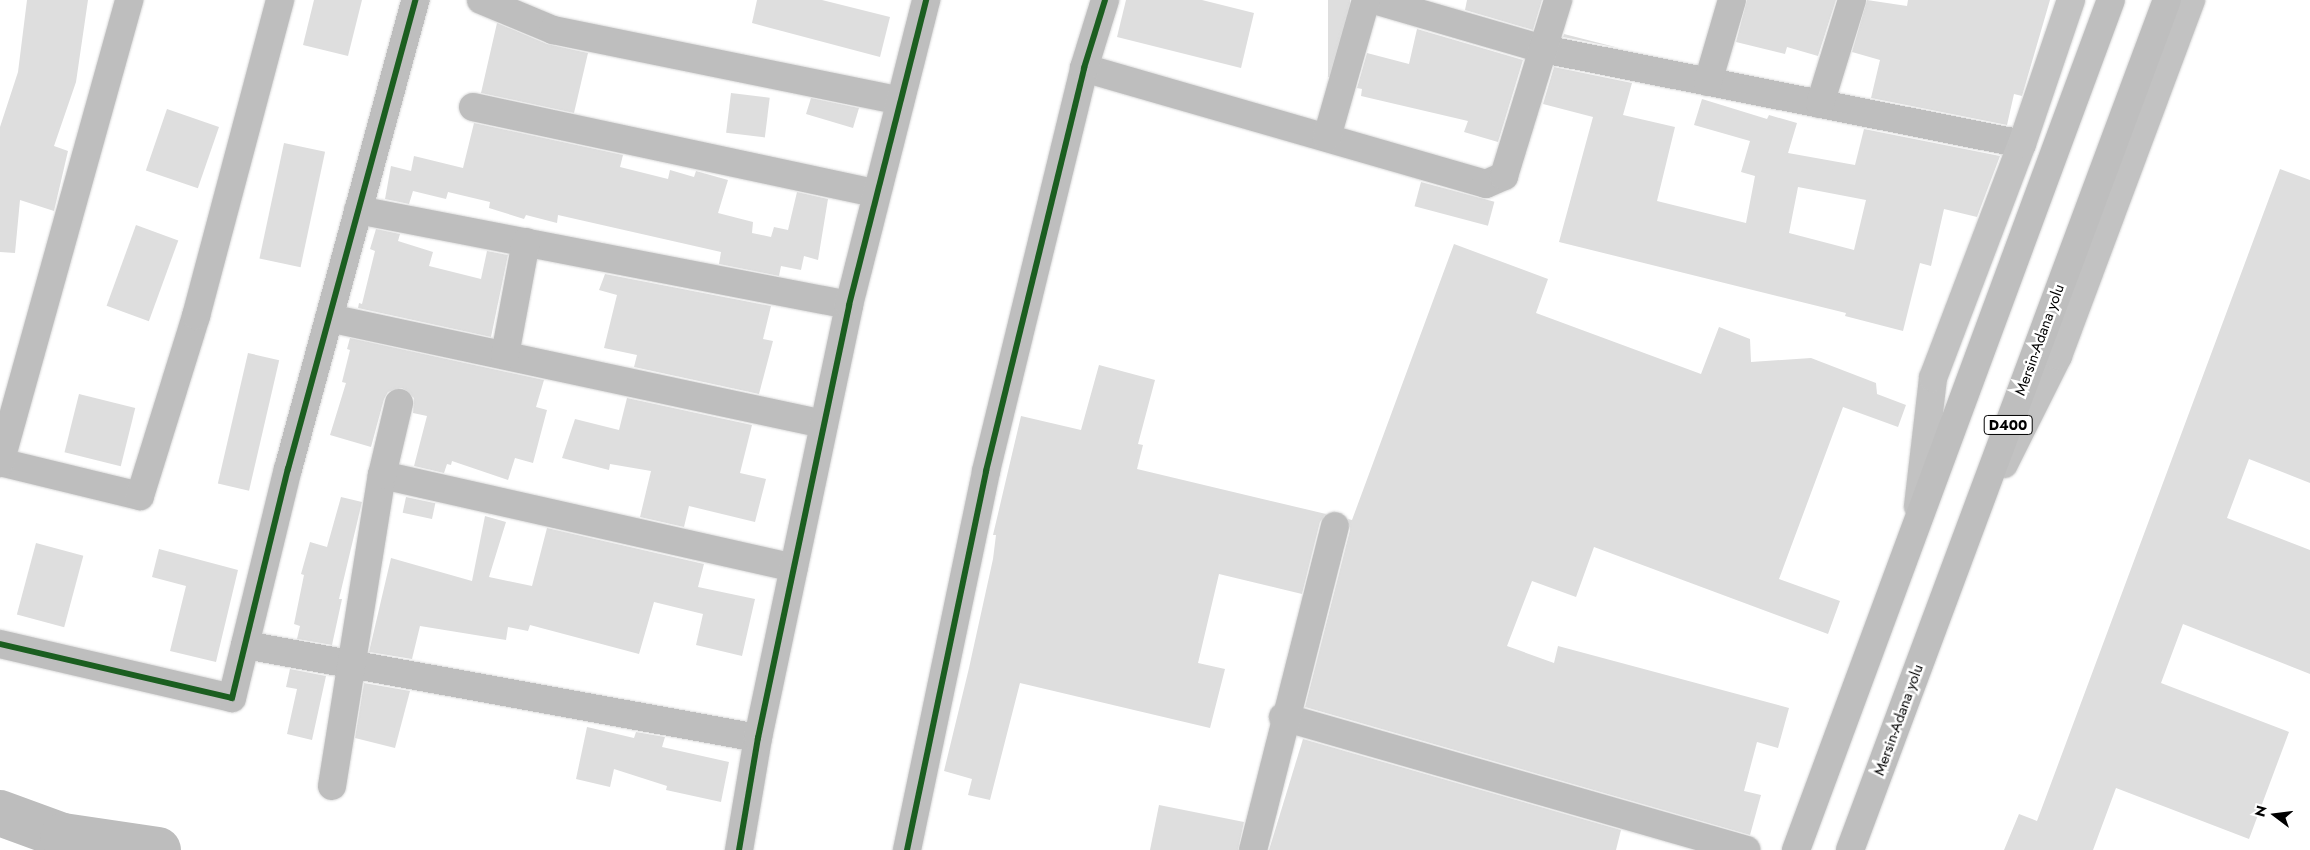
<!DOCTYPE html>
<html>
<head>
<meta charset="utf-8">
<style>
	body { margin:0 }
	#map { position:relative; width:2310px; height:850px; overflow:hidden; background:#fff; font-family:Jost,sans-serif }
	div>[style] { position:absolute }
	.river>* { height:46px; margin:-23px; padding:0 23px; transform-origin:23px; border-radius:23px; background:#bdbdbd }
	.building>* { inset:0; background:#dedede; transform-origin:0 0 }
	.roads { filter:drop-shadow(0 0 1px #dbdbdb) drop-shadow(0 0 1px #dbdbdb) }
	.minor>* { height:28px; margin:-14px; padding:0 14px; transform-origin:14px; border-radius:14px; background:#bebebe }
	.tertiary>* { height:28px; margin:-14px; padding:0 14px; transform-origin:14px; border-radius:14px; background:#bebebe }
	.secondary>* { height:28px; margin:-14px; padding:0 14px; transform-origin:14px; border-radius:14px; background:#c2c2c2 }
	.trunk>* { height:28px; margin:-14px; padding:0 14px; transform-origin:14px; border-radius:14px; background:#bebebe }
	.cycleway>* { height:6px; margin:-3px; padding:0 3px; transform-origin:3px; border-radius:3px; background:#1b5e20 }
	span { translate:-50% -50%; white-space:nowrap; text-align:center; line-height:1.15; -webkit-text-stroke:5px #fff; paint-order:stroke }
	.shield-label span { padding:1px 4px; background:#fff; border:1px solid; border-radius:4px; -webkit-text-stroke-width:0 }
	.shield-label { font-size:14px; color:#000; font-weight:700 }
	.street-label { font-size:15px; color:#000 }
	.north { position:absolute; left:2250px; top:790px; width:50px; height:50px; -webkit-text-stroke:4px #fff; paint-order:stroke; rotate:285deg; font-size:14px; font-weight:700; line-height:20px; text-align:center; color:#000 }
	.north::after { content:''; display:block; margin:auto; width:18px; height:22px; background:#000; clip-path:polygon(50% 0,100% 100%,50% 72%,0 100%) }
</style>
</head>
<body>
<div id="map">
	<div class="river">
		<div style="left:0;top:813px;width:67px;rotate:20.1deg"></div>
		<div style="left:63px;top:836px;width:96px;rotate:8.4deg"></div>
	</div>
	<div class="building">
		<div style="clip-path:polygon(27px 0,88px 0,76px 82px,54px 146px,68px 151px,54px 211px,20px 200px,15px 253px,0 252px,0 127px,18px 72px)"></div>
		<div style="clip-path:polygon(314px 0,362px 0,348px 56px,303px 45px)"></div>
		<div style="clip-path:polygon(757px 0,822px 0,890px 17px,880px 57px,752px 23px)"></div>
		<div style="clip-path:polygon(1126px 0,1202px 0,1254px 13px,1241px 68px,1117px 37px)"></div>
		<div style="left:1328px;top:0;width:22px;height:77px"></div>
		<div style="clip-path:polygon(1467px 0,1542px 0,1533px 30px,1465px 10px)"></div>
		<div style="clip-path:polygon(1747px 0,1836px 0,1818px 56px,1787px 47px,1785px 54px,1736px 42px)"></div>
		<div style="clip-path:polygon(1867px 0,1907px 6px,1908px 0,2050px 0,2022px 96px,2014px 94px,2007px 125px,1871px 98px,1880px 60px,1852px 52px)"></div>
		<div style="clip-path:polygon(497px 23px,547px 44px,588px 53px,574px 113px,481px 93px)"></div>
		<div style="clip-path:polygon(1417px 29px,1523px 60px,1498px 142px,1464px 132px,1468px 121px,1361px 96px,1362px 89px,1357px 88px,1367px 53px,1409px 64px)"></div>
		<div style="clip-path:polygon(1564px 34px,1619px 48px,1563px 37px)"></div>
		<div style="clip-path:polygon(evenodd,1554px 67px,1632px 83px,1623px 115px,1675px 127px,1657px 201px,1746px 223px,1755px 176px,1741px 172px,1750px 141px,1694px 125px,1702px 99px,1767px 119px,1769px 115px,1797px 123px,1788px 153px,1855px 165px,1864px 129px,2000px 156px,1977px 217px,1944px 209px,1931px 266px,1920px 263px,1903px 331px,1845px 316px,1846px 313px,1559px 242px,1593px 117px,1543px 104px,1554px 67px,1798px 187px,1866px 200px,1854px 250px,1789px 233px,1798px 187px)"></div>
		<div style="left:731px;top:93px;width:39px;height:40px;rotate:7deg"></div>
		<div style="clip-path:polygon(811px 98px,859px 108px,853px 128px,806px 114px)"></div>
		<div style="left:167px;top:109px;width:55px;height:65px;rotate:19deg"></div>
		<div style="clip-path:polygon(474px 123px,623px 155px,620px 167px,668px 179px,670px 170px,694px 177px,696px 171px,728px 180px,718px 213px,753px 222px,752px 233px,771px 237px,774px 227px,788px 230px,797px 192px,828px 199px,818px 260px,804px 256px,801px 270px,781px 266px,779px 276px,719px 264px,721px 252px,558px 215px,557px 223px,526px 215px,524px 219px,489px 208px,490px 202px,448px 192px,446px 199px,413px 191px,409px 204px,385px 199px,391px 166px,411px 171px,414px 156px,463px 168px)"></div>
		<div style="left:284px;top:143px;width:42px;height:118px;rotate:12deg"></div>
		<div style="clip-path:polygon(2280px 169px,2310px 180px,2310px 483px,2249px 459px,2227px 518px,2310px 550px,2310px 674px,2183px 624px,2161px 683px,2289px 732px,2249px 839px,2116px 788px,2093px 850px,2004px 850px,2019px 814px,2037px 821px)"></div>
		<div style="left:1421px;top:182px;width:76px;height:25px;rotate:15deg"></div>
		<div style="left:136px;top:225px;width:45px;height:86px;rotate:20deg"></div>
		<div style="clip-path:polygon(376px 229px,400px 234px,398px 241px,433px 252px,429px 266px,481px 279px,487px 251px,508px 255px,491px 337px,358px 308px,359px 303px,362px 304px,375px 251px,370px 249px)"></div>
		<div style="clip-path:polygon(1454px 244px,1548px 279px,1536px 313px,1701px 374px,1719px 327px,1750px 339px,1751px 362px,1811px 358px,1876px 383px,1877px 394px,1906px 405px,1898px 427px,1843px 407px,1779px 579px,1840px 601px,1828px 634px,1594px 547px,1576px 597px,1532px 581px,1507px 646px,1554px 663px,1558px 646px,1789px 708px,1778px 748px,1757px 742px,1744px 791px,1761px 795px,1750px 835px,1305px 707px,1350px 530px,1348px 519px,1352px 520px)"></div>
		<div style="clip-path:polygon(605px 274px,771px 306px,763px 339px,773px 341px,759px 394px,634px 367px,637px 355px,604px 348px,617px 295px,599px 290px)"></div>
		<div style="clip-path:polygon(350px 338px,544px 380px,536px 407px,547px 410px,533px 463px,515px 458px,508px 480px,452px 461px,451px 465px,447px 464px,444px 473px,414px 466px,427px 416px,413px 413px,414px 398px,402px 388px,388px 392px,384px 399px,371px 447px,330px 435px,346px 383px,342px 382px,350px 350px,347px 349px)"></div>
		<div style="left:248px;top:353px;width:32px;height:134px;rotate:13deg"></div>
		<div style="clip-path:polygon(1099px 365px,1155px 380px,1138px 444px,1143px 445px,1137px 469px,1326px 514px,1320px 522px,1302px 594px,1219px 574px,1198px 663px,1225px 669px,1210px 728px,1020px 683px,990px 800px,968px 795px,972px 779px,944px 771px,969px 668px,993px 559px,996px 535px,993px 535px,1021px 416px,1081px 430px)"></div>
		<div style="left:79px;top:394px;width:58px;height:60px;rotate:14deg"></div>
		<div style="clip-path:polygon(627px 398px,752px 425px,740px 473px,766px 479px,755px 522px,689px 506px,684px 527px,640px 517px,651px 471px,610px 464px,609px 470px,562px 458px,575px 419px,619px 430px)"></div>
		<div style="clip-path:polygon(341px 497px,362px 502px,339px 599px,342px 599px,332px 645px,297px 639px,300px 626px,294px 624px,304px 575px,301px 574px,310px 542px,327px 547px)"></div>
		<div style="left:406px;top:497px;width:30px;height:16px;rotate:12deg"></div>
		<div style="clip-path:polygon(485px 516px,506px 522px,489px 577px,532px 586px,547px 528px,704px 564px,698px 587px,755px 599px,742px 656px,696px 645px,703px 614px,654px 602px,639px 654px,530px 625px,528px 631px,508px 627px,506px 640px,420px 626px,412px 659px,369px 652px,391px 558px,472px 581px)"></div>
		<div style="left:36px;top:543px;width:49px;height:74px;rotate:15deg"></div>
		<div style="clip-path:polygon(159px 549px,238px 570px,216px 662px,170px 651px,186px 586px,152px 577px)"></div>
		<div style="clip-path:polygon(290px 669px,326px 676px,312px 740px,287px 734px,297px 689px,286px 687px)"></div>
		<div style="clip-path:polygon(364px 683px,410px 691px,395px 748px,355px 738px)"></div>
		<div style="clip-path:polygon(587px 727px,634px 738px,636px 732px,665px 737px,662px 747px,729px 762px,721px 802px,666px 790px,667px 786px,614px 769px,610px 787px,576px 779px)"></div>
		<div style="clip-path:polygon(1303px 739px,1621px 830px,1616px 850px,1269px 850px)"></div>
		<div style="clip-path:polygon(1159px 805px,1244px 822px,1238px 850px,1150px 850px)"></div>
	</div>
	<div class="roads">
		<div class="minor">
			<div style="left:481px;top:0;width:78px;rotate:22.6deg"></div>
			<div style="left:553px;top:30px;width:352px;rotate:11.5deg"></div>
			<div style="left:1374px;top:0;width:176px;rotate:16.2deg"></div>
			<div style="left:1543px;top:49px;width:488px;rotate:11.2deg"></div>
			<div style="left:1084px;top:68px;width:418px;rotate:16.1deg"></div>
			<div style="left:1486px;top:184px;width:20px;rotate:-24deg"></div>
			<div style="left:1504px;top:176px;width:184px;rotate:-72.9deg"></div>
			<div style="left:1708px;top:82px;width:85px;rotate:-73.7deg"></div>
			<div style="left:1820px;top:104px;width:109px;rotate:-72.9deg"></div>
			<div style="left:473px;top:107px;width:411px;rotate:12.1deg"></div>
			<div style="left:1327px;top:137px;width:142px;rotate:-74.1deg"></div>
			<div style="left:358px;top:210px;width:500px;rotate:10.95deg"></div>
			<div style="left:329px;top:318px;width:506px;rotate:12.09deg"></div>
			<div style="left:505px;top:355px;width:115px;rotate:-79.5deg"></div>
			<div style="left:0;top:462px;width:144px;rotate:13.7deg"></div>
			<div style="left:140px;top:496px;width:189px;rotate:-72.7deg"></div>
			<div style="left:196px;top:316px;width:327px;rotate:-75.1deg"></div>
			<div style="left:0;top:463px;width:481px;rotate:-74.4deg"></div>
			<div style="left:382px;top:475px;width:422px;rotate:12.7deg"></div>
			<div style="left:0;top:644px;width:238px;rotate:13.1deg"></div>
			<div style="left:232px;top:698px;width:236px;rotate:-76.3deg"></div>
			<div style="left:288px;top:469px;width:486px;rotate:-74.8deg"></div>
			<div style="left:245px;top:645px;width:521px;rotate:10.28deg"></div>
			<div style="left:1283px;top:717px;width:482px;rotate:16deg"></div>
			<div style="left:332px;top:786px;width:315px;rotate:-80.9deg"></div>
			<div style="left:382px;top:475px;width:74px;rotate:-76.7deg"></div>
			<div style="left:907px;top:850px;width:387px;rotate:-78.2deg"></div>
			<div style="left:986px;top:471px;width:415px;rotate:-76.3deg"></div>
			<div style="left:1084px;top:68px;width:71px;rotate:-72.8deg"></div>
			<div style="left:1253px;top:850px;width:334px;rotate:-75.8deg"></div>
		</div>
		<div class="tertiary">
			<div style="left:739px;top:850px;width:114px;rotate:-80.4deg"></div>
			<div style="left:758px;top:738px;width:442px;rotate:-78.1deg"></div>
			<div style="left:849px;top:305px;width:315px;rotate:-75.8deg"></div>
		</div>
		<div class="secondary">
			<div style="left:2004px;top:464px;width:121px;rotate:-63.4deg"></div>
			<div style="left:2058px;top:356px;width:380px;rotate:-69.5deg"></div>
			<div style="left:1918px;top:506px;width:129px;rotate:-83.3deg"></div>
			<div style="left:1933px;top:378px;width:250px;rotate:-69.2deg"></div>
			<div style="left:2022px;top:144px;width:152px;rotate:-71.2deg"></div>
		</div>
		<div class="trunk">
			<div style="left:1796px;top:850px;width:906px;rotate:-69.67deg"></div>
			<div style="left:1850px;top:850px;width:907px;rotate:-69.55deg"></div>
		</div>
	</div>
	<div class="cycleway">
		<div style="left:0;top:644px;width:238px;rotate:13.1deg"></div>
		<div style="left:232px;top:698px;width:236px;rotate:-76.3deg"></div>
		<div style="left:288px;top:469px;width:486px;rotate:-74.8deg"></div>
		<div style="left:739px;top:850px;width:114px;rotate:-80.4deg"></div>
		<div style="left:758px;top:738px;width:442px;rotate:-78.1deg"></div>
		<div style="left:849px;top:305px;width:315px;rotate:-75.8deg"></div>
		<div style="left:907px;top:850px;width:387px;rotate:-78.2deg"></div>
		<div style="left:986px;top:471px;width:415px;rotate:-76.3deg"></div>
		<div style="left:1084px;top:68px;width:71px;rotate:-72.8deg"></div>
	</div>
	<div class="shield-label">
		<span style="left:2008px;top:425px">D400</span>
	</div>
	<div class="street-label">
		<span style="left:2040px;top:340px;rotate:-70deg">Mersin-Adana yolu</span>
		<span style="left:1899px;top:720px;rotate:-70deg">Mersin-Adana yolu</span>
	</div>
	<div class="north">N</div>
</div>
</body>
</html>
